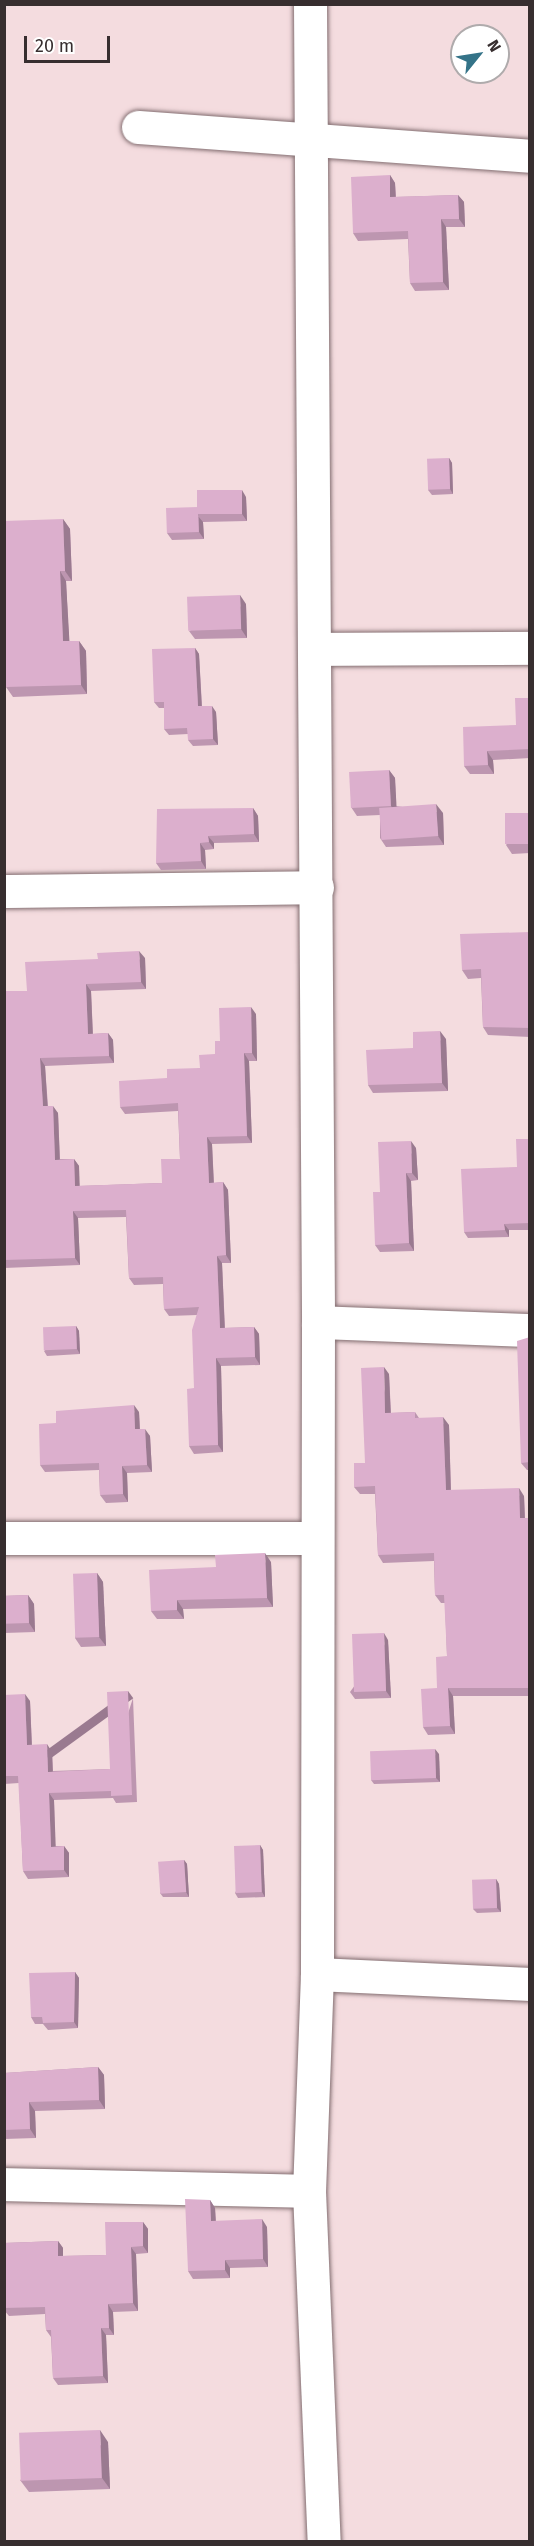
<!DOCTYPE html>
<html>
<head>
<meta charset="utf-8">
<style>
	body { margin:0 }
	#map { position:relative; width:534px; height:2546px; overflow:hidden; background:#f4dcdf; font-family:"Fira Sans",sans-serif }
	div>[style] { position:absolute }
	.roads { filter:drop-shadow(0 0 2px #836e71) drop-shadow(0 0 2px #836e71) }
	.minor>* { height:33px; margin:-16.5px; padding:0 16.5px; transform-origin:16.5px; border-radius:16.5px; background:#fff }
	.wall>* { inset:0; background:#bd96b0 }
	.shaded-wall>* { inset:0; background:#9a7a90; transform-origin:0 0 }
	.building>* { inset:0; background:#dcafcd; transform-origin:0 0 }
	span { translate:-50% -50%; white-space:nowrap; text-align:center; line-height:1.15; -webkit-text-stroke:5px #fff; paint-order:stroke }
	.frame { position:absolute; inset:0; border:6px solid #372e2f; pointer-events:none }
	.north { position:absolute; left:450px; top:24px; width:60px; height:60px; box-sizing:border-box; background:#fff; border:2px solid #afabac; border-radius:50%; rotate:60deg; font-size:16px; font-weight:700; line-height:24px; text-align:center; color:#372e2f }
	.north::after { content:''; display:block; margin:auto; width:21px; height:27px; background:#347388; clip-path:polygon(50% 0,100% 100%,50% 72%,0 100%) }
	.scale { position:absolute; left:24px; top:36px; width:86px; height:27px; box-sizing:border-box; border:3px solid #372e2f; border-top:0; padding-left:8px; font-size:18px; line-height:21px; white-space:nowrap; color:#372e2f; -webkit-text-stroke:4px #fff; paint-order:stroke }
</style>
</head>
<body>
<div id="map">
	<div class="roads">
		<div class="minor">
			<div style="left:310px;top:4px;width:1318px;rotate:89.65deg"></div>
			<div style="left:318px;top:1322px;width:652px;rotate:90.09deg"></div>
			<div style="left:317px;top:1974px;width:217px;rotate:92.1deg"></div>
			<div style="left:309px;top:2191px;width:351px;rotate:87.6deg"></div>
			<div style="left:138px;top:127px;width:393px;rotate:4.2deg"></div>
			<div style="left:315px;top:649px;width:215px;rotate:-0.3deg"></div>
			<div style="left:4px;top:891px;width:313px;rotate:-0.7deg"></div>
			<div style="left:318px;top:1322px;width:212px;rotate:2.2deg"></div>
			<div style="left:4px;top:1538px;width:311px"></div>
			<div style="left:317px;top:1974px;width:213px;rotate:2.7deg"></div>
			<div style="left:4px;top:2184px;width:305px;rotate:1.3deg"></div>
		</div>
	</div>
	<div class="wall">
		<div style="clip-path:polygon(390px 175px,395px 183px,396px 197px,458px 195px,464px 202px,465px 227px,446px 227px,449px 290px,415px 291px,410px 283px,408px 239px,358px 241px,353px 233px)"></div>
		<div style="clip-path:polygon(449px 458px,452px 463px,453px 494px,432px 495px,428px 490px)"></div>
		<div style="clip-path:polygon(246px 497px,247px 521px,203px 522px,204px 539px,172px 540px,167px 533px,198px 507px)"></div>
		<div style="clip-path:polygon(63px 519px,70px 529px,72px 581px,66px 581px,69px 641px,79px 641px,86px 651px,87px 694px,13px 697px,6px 687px)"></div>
		<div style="clip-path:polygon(246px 604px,247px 638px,195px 639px,189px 631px)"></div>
		<div style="clip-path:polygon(195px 648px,199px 654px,202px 706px,216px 712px,218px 745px,193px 746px,188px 740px,188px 734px,169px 735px,164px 729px,164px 708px,159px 708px,154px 702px)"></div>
		<div style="clip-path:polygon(530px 698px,530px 758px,493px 760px,494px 774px,470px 774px,464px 766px,516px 725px)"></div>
		<div style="clip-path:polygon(389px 770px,395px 778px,396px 806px,443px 813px,444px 845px,386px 847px,380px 838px,380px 815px,357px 816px,351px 807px)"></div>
		<div style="clip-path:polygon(253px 808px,258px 816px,259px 842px,214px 843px,214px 849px,205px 850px,206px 869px,161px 870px,156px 863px)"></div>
		<div style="clip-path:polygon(530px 813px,530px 853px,512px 854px,506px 845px)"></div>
		<div style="clip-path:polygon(530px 932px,530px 1037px,488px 1035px,483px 1027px,481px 978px,468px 979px,462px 970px)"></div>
		<div style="clip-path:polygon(145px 958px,146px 989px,91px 991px,93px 1034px,108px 1033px,113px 1040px,114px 1063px,45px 1066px,48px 1106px,58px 1113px,60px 1159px,74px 1159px,79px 1166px,79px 1186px,162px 1183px,180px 1159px,178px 1111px,125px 1114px,120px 1107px,167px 1078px,200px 1068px,215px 1054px,220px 1041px,256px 1014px,257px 1061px,249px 1061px,252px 1143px,212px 1144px,214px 1183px,223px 1182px,228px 1190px,231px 1263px,222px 1263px,225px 1328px,254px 1327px,259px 1334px,260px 1365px,221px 1366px,223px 1452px,194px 1454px,189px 1446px,194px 1388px,197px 1315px,169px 1316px,164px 1309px,163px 1284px,134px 1285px,129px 1278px,126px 1217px,78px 1218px,80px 1265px,4px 1268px,4px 991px,27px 991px)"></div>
		<div style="clip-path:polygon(446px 1039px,448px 1091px,373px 1093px,368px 1085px,413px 1048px)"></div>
		<div style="clip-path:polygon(530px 1139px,530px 1230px,509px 1230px,509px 1237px,468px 1238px,464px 1232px,517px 1167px)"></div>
		<div style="clip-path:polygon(416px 1148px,418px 1180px,411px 1181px,414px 1251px,380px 1252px,375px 1245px,380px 1192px)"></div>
		<div style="clip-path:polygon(76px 1326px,79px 1331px,80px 1354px,47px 1356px,44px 1351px)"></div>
		<div style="clip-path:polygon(530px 1337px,530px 1470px,527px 1470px,521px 1463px)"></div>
		<div style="clip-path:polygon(389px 1374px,391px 1413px,415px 1412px,419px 1418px,449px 1425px,451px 1490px,524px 1496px,525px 1518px,530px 1518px,530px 1696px,453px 1696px,455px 1734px,428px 1735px,423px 1727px,437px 1688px,447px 1656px,445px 1603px,441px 1603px,435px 1595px,434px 1561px,383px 1563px,378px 1555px,375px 1494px,360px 1494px,354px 1487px,365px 1463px)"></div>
		<div style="clip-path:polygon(139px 1412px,140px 1429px,150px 1436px,152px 1472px,127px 1473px,128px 1502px,106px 1503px,100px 1495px,99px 1470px,45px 1472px,40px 1465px,56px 1423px)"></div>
		<div style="clip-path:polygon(271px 1562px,273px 1607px,183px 1609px,184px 1619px,157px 1619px,151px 1611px,216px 1567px)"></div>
		<div style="clip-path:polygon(97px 1573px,103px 1582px,106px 1646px,81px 1647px,75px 1638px)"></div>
		<div style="clip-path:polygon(28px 1595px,34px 1604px,35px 1632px,4px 1633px,4px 1596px)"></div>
		<div style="clip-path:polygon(388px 1640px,391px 1698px,355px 1699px,350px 1692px)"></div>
		<div style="clip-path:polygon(4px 1695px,30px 1701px,32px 1745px,52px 1752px,53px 1771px,110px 1769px,133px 1698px,137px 1802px,116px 1803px,113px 1798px,54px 1800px,55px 1846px,64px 1846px,69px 1853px,69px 1877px,28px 1879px,23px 1871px,19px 1783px,4px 1784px)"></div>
		<div style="clip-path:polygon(439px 1754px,440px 1782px,374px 1784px,371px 1780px)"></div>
		<div style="clip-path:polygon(260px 1845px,263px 1850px,265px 1897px,238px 1898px,235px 1893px)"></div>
		<div style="clip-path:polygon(184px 1860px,187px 1864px,189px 1897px,163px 1897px,160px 1893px)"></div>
		<div style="clip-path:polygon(496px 1879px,499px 1884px,501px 1912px,477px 1913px,473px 1909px)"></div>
		<div style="clip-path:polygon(75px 1972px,79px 1978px,78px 2028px,48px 2030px,43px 2024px,35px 2024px,31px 2017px)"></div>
		<div style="clip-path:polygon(98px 2067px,104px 2075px,105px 2109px,35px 2111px,36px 2138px,4px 2139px,4px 2073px)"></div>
		<div style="clip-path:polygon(210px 2200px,215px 2208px,216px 2221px,267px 2227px,268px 2267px,230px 2268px,230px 2278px,193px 2279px,188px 2271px)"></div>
		<div style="clip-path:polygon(143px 2222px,148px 2229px,148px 2253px,136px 2254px,138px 2311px,113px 2312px,114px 2335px,106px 2335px,108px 2383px,58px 2385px,53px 2378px,51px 2337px,46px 2330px,45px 2314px,9px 2316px,4px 2310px,4px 2243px,58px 2241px,63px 2248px,63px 2256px,106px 2255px)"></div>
		<div style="clip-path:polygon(108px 2442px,110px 2489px,29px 2492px,20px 2480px)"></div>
	</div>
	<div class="shaded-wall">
		<div style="clip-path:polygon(390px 175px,395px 183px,396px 205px,390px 197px)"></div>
		<div style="clip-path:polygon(458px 195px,464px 202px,465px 227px,459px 219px)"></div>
		<div style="clip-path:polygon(441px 219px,446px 227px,449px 290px,443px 282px)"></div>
		<div style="clip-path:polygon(449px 458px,452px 463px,453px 494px,450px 489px)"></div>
		<div style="clip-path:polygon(242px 490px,246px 497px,247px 521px,242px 514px)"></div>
		<div style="clip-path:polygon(198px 507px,198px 516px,203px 522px,204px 539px,199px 532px)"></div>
		<div style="clip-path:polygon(63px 519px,70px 529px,72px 581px,65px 571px)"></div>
		<div style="clip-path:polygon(60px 571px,66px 581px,70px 651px,63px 641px)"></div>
		<div style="clip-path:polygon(240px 595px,246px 604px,247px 638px,241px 629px)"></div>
		<div style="clip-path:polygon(79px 641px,86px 651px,87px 694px,81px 685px)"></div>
		<div style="clip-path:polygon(195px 648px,199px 654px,202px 712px,198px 706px)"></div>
		<div style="clip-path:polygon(212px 706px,216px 712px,218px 745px,213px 739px)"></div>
		<div style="clip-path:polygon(487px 751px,493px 760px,494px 774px,488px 765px)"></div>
		<div style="clip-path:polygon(389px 770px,395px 778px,397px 815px,391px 806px)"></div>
		<div style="clip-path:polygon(436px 804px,443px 813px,444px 845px,438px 836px)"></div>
		<div style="clip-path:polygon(253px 808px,258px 816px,259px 842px,254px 834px)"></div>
		<div style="clip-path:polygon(208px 836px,214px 843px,214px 849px,209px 842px)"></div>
		<div style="clip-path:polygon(200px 843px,205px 850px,206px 869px,201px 861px)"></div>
		<div style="clip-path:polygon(139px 951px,145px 958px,146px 989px,141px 982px)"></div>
		<div style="clip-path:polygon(86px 984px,91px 991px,93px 1041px,88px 1034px)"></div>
		<div style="clip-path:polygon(251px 1007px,256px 1014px,257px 1061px,252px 1053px)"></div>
		<div style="clip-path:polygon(440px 1031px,446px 1039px,448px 1091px,442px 1083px)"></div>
		<div style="clip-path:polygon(108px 1033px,113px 1040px,114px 1063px,109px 1056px)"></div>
		<div style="clip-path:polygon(244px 1053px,249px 1061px,252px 1143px,247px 1136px)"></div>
		<div style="clip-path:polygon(40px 1058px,45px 1066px,48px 1114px,43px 1106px)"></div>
		<div style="clip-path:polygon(53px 1106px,58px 1113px,60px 1167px,55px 1160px)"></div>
		<div style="clip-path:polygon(207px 1137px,212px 1144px,214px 1190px,209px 1183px)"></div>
		<div style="clip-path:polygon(411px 1141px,416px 1148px,418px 1180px,412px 1173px)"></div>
		<div style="clip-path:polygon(74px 1159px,79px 1166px,80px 1193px,75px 1186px)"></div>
		<div style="clip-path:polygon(406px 1173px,411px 1181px,414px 1251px,409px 1243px)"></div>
		<div style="clip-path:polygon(223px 1182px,228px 1190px,231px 1263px,226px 1255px)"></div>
		<div style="clip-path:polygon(73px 1211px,78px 1218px,80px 1265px,75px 1258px)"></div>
		<div style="clip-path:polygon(504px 1224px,509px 1230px,509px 1237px,505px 1230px)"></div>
		<div style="clip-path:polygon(217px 1256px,222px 1263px,225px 1336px,220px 1328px)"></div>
		<div style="clip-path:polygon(76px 1326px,79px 1331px,80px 1354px,77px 1349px)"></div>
		<div style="clip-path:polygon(254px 1327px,259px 1334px,260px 1365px,255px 1357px)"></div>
		<div style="clip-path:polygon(216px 1358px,221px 1366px,223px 1452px,218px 1445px)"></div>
		<div style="clip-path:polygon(384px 1367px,389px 1374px,391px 1421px,385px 1413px)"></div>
		<div style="clip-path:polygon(134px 1405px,139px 1412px,140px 1436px,135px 1429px)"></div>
		<div style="clip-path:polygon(443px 1417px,449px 1425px,451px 1498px,446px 1490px)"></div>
		<div style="clip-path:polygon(145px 1429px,150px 1436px,152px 1472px,147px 1465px)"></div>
		<div style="clip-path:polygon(122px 1466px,127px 1473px,128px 1502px,123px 1494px)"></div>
		<div style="clip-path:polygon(519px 1488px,524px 1496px,525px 1525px,520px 1518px)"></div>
		<div style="clip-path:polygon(265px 1553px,271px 1562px,273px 1607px,267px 1598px)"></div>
		<div style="clip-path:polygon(97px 1573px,103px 1582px,106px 1646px,99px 1637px)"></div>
		<div style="clip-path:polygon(28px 1595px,34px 1604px,35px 1632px,29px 1623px)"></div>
		<div style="clip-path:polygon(177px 1600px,183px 1609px,184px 1619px,177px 1610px)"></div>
		<div style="clip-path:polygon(384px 1633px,388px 1640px,391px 1698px,386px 1691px)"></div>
		<div style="clip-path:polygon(448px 1688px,453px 1696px,455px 1734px,450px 1726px)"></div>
		<div style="left:128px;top:1691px;width:9px;height:104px;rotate:54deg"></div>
		<div style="clip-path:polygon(25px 1694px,30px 1701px,32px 1752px,27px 1745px)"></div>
		<div style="clip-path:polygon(47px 1744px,52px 1752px,53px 1779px,48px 1772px)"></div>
		<div style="clip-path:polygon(435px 1749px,439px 1754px,440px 1782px,436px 1778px)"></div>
		<div style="clip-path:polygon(49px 1793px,54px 1800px,56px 1854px,51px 1847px)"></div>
		<div style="clip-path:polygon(260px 1845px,263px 1850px,265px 1897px,262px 1892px)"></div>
		<div style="clip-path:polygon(64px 1846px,69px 1853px,69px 1877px,64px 1870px)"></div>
		<div style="clip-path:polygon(184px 1860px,187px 1864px,189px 1897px,186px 1892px)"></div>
		<div style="clip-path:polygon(496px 1879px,499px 1884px,501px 1912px,497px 1908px)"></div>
		<div style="clip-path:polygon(75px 1972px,79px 1978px,78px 2028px,74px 2022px)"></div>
		<div style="clip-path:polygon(98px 2067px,104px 2075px,105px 2109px,99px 2100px)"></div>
		<div style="clip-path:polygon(29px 2102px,35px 2111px,36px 2138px,30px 2129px)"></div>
		<div style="clip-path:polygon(210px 2200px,215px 2208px,216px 2229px,211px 2221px)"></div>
		<div style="clip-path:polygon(262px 2219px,267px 2227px,268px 2267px,263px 2259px)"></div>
		<div style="clip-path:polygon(143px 2222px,148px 2229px,148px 2253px,143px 2246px)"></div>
		<div style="clip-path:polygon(58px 2241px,63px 2248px,63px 2263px,58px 2256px)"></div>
		<div style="clip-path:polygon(131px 2247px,136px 2254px,138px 2311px,133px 2303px)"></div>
		<div style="clip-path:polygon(225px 2260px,230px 2268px,230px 2278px,225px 2270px)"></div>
		<div style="clip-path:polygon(108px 2304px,113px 2312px,114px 2335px,109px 2328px)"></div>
		<div style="clip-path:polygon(101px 2328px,106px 2335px,108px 2383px,103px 2376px)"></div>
		<div style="clip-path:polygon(100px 2430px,108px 2442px,110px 2489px,102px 2478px)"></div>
	</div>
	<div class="building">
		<div style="clip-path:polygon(390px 175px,390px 197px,458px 195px,459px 219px,441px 219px,443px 282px,410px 283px,408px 231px,353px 233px,351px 177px)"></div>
		<div style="left:449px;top:458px;width:31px;height:22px;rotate:88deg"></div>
		<div style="left:242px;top:490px;width:24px;height:45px;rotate:90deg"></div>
		<div style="left:198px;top:507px;width:25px;height:32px;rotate:88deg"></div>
		<div style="clip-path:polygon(63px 519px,65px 571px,60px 571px,63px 641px,79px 641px,81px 685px,6px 687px,4px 640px,4px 521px)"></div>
		<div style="left:240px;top:595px;width:34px;height:53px;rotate:88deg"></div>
		<div style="clip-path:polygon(195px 648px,198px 706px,212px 706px,213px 739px,188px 740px,187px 728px,164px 729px,164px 702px,154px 702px,152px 649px)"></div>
		<div style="clip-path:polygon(515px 698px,530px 698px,530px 749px,487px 751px,488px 765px,464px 766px,463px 727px,516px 725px)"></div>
		<div style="left:389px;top:770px;width:36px;height:40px;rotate:87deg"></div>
		<div style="left:436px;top:804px;width:32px;height:57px;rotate:86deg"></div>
		<div style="clip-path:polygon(253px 808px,254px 834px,208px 836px,209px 842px,200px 843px,201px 861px,156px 863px,157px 809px)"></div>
		<div style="left:530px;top:813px;width:31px;height:25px;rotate:90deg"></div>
		<div style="clip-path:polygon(530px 932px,530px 1028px,483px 1027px,481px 969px,462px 970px,460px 934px)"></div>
		<div style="clip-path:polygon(139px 951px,141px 982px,86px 984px,88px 1034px,108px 1033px,109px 1056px,40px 1058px,43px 1106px,53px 1106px,55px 1160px,74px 1159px,75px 1186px,162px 1183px,161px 1159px,180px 1159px,178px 1103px,120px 1107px,119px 1081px,167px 1078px,167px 1069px,200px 1068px,199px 1055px,215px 1054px,215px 1041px,220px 1041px,219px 1008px,251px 1007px,252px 1053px,244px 1053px,247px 1136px,207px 1137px,209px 1183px,223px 1182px,226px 1255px,217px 1256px,220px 1328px,254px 1327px,255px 1357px,216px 1358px,218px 1445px,189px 1446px,187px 1389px,194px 1388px,192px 1330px,199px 1307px,164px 1309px,163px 1277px,129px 1278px,126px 1210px,73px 1211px,75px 1258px,4px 1260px,4px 991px,27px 991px,25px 962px,98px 959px,97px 953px)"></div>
		<div style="clip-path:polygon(440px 1031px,442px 1083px,368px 1085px,366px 1050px,413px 1048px,413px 1032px)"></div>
		<div style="clip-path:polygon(516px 1139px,530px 1139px,530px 1223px,504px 1224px,505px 1230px,464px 1232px,461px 1169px,517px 1167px)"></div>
		<div style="clip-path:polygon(411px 1141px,412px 1173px,406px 1173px,409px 1243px,375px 1245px,373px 1192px,380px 1192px,378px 1142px)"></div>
		<div style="left:76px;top:1326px;width:23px;height:33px;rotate:88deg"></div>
		<div style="clip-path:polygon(530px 1337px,530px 1462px,521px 1463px,517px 1341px)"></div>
		<div style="clip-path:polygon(384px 1367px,385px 1413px,415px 1412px,415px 1418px,443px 1417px,446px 1490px,519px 1488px,520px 1518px,530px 1518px,530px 1688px,448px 1688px,450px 1726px,423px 1727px,421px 1689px,437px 1688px,436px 1657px,447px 1656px,444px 1595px,435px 1595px,434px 1553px,378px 1555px,375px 1486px,354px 1487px,354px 1463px,365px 1463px,361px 1368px)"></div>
		<div style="clip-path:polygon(134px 1405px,135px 1429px,145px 1429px,147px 1465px,122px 1466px,123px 1494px,100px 1495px,99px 1463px,40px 1465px,39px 1424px,56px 1423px,56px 1411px)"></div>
		<div style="clip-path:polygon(265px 1553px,267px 1598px,177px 1600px,177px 1610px,151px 1611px,149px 1570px,216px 1567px,215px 1555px)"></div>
		<div style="left:97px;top:1573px;width:64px;height:24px;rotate:88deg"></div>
		<div style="left:28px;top:1595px;width:28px;height:24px;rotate:88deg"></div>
		<div style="left:384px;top:1633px;width:58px;height:32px;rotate:88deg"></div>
		<div style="clip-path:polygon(128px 1691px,132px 1795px,111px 1796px,111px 1791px,49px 1793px,51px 1847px,64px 1846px,64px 1870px,23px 1871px,18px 1776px,4px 1776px,4px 1695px,25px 1694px,27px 1745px,47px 1744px,48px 1772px,110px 1769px,107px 1692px)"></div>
		<div style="left:435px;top:1749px;width:29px;height:65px;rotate:88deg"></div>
		<div style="left:260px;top:1845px;width:47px;height:26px;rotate:88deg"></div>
		<div style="left:184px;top:1860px;width:32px;height:26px;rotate:86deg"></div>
		<div style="left:496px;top:1879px;width:29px;height:24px;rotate:88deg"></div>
		<div style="clip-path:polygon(75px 1972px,74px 2022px,43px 2023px,42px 2017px,31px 2017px,29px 1973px)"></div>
		<div style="clip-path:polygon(98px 2067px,99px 2100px,29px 2102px,30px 2129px,4px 2130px,4px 2073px)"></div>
		<div style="clip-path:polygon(185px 2199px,210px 2200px,211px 2221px,262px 2219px,263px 2259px,225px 2260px,225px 2270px,188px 2271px)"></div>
		<div style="clip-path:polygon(105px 2222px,143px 2222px,143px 2246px,131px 2247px,133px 2303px,108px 2304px,109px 2328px,101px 2328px,103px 2376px,53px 2378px,51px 2330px,46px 2330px,45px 2307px,4px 2308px,4px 2243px,58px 2241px,58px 2256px,106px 2255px)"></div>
		<div style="left:100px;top:2430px;width:48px;height:81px;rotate:88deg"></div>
	</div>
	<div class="frame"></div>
	<div class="north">N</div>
	<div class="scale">20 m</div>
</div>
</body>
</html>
